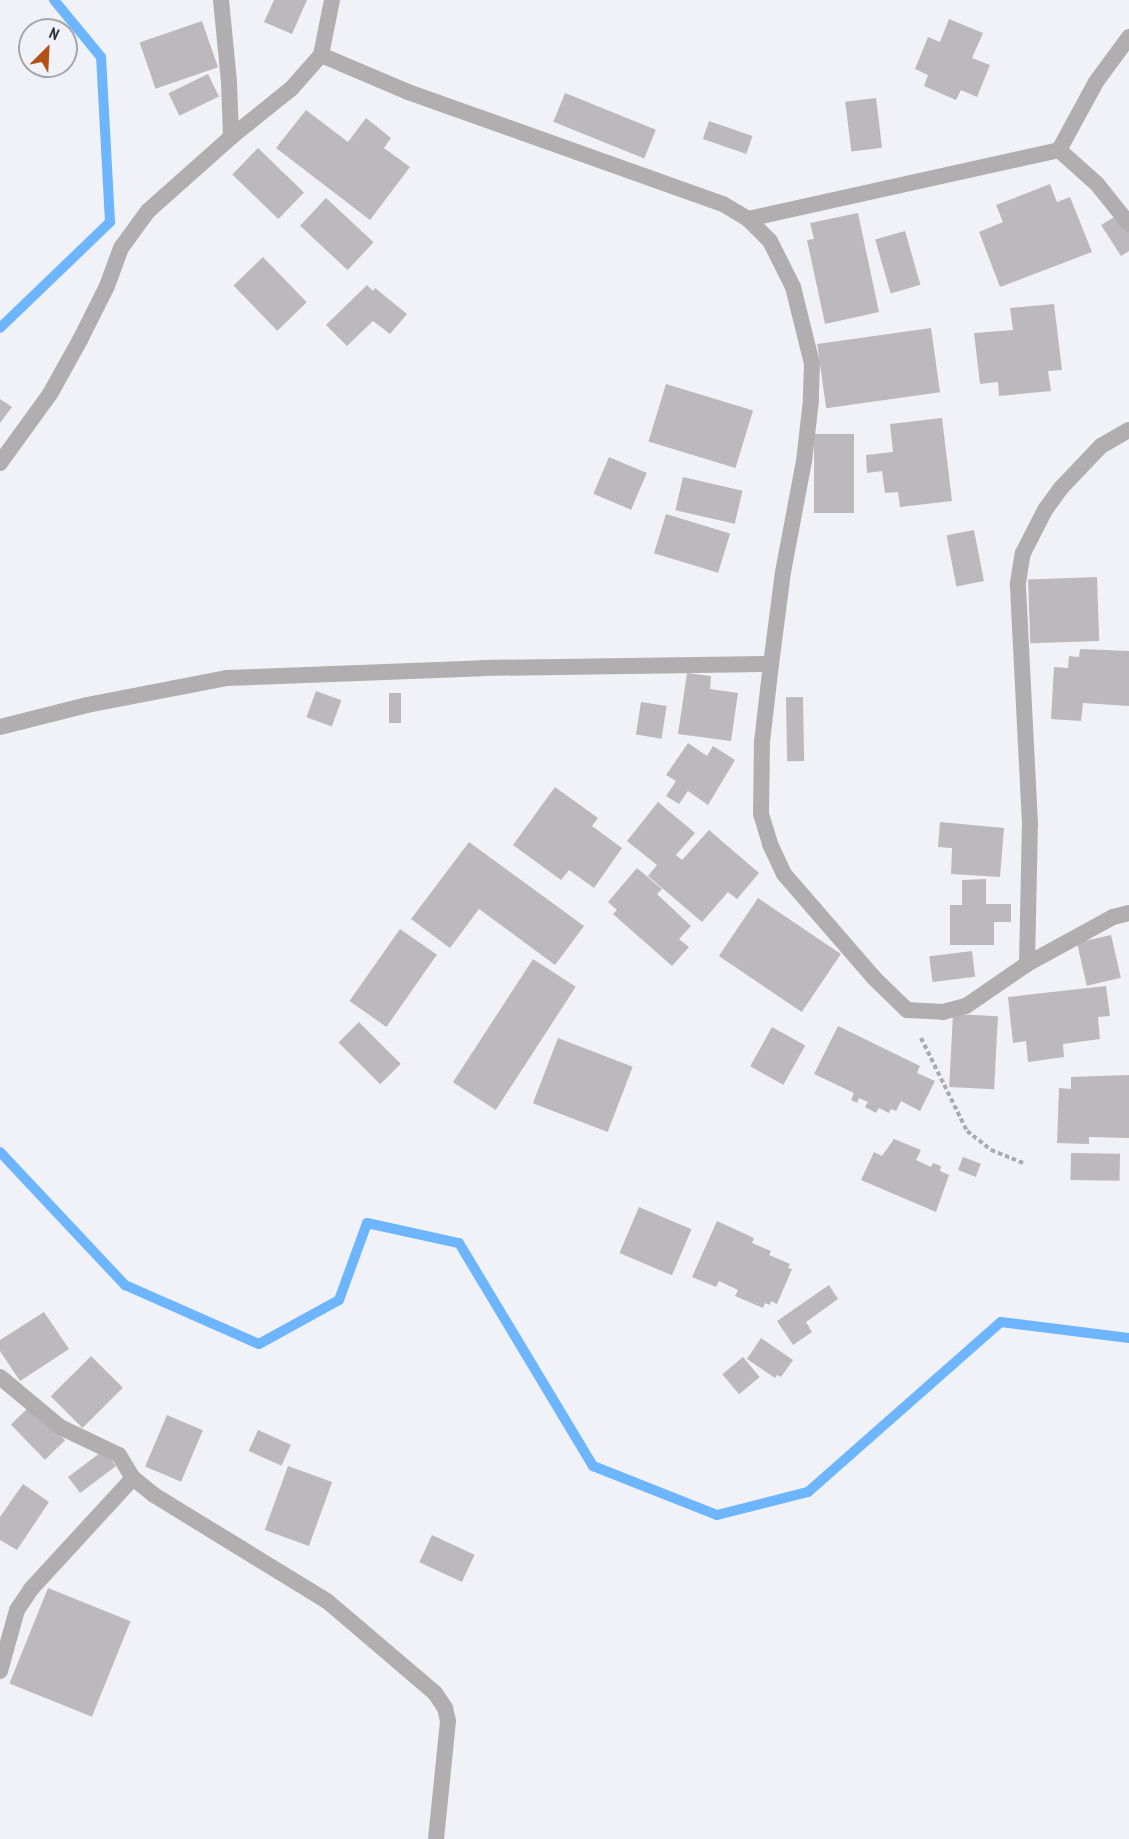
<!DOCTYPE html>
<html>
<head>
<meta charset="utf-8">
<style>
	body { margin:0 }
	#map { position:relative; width:1129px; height:1839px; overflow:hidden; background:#f1f2f7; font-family:"PT Sans Narrow",sans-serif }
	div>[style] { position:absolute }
	.stream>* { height:10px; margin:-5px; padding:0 5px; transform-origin:5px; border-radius:5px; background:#6db5fe }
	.building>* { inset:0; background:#bdb8bc; transform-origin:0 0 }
	.path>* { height:4px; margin-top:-2px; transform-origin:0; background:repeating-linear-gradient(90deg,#aaabaf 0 4.5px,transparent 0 7.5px) }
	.minor>* { height:16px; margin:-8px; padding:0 8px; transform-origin:8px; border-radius:8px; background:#b0aeaf }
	span { translate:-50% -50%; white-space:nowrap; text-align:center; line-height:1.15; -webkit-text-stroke:5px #f1f2f7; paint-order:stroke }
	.north { position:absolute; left:18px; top:18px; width:60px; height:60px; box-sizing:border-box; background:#f1f2f7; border:2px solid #a5a6a9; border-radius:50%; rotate:24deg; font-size:16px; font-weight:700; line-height:24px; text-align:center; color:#323335 }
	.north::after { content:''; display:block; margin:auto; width:21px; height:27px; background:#b45118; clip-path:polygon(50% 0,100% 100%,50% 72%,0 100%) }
</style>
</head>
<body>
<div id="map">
	<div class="stream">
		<div style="left:0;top:328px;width:153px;rotate:-43.9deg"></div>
		<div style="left:110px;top:222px;width:165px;rotate:-93.1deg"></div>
		<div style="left:101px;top:57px;width:74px;rotate:-129.5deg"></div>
		<div style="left:0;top:1152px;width:183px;rotate:46.8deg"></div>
		<div style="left:125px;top:1285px;width:146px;rotate:23.8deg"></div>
		<div style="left:259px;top:1344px;width:91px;rotate:-28.8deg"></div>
		<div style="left:339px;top:1300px;width:82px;rotate:-70deg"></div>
		<div style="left:367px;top:1223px;width:94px;rotate:12.3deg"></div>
		<div style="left:459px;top:1243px;width:260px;rotate:59deg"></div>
		<div style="left:593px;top:1466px;width:133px;rotate:21.6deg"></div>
		<div style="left:717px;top:1515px;width:94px;rotate:-14.2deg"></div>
		<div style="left:808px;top:1492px;width:257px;rotate:-41.4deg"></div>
		<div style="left:1001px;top:1322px;width:129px;rotate:7.1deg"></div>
	</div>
	<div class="building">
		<div style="clip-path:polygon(274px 0,307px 0,292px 34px,264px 22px)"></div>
		<div style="clip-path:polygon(949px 19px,983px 33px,972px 58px,990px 65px,977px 97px,961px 90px,956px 100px,924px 86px,928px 75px,915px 69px,928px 37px,940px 42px)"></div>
		<div style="left:202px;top:21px;width:49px;height:66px;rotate:71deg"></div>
		<div style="left:208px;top:74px;width:25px;height:44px;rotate:64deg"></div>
		<div style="left:565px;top:93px;width:98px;height:31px;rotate:22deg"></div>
		<div style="left:876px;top:98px;width:50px;height:31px;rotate:83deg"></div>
		<div style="clip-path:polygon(306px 110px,348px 142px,366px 118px,391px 138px,384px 148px,410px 167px,370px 220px,276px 148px)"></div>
		<div style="left:709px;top:121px;width:46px;height:19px;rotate:19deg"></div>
		<div style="left:258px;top:148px;width:64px;height:37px;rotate:44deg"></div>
		<div style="clip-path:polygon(1050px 184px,1057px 202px,1070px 197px,1092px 252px,1000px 287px,979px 232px,1003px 222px,996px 205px)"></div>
		<div style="left:326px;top:198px;width:65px;height:38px;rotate:43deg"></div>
		<div style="clip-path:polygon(1126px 210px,1129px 216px,1129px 251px,1121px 256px,1101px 225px)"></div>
		<div style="clip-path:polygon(858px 213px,879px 312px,825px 324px,807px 240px,814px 239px,810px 223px)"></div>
		<div style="left:905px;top:231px;width:56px;height:31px;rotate:74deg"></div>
		<div style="left:263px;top:257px;width:63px;height:41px;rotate:46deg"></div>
		<div style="clip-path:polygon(367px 285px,373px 291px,375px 288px,407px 314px,390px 334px,373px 321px,347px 346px,326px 325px)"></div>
		<div style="clip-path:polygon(1054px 304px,1062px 370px,1048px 371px,1051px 391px,999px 396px,998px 382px,980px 384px,974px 333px,1013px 330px,1010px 308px)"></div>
		<div style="left:931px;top:328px;width:65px;height:115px;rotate:82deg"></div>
		<div style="left:666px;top:384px;width:91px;height:60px;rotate:17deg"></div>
		<div style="clip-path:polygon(0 399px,12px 407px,0 423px)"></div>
		<div style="clip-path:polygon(942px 418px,952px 501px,900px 507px,898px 492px,885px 493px,882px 471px,867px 473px,866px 455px,893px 452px,890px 424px)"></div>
		<div style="left:814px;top:434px;width:40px;height:79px"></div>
		<div style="left:609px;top:457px;width:41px;height:40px;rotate:23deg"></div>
		<div style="left:683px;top:477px;width:61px;height:34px;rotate:13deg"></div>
		<div style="left:666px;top:514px;width:67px;height:41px;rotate:17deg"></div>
		<div style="left:974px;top:530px;width:52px;height:28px;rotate:79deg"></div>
		<div style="left:1097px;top:577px;width:64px;height:69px;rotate:88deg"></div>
		<div style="clip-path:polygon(1080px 649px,1129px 651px,1129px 706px,1083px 703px,1081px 721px,1051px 719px,1054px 667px,1068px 668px,1069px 656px,1079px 657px)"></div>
		<div style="clip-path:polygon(687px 673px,711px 676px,710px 689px,738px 693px,731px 741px,678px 734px)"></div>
		<div style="left:316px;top:691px;width:27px;height:28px;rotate:20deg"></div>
		<div style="left:389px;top:693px;width:12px;height:30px"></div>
		<div style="left:803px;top:697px;width:64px;height:17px;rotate:89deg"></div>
		<div style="left:641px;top:702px;width:26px;height:33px;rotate:9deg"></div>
		<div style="clip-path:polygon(688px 743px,707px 756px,713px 746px,735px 760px,708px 805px,688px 791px,679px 804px,666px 796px,676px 781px,666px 775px)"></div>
		<div style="clip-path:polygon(555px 787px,598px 818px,592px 826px,622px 848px,594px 888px,569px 870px,561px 880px,513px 845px)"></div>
		<div style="clip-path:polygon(658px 802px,695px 833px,676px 855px,682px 860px,709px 830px,759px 873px,737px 899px,728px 892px,702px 922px,648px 876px,657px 865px,627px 841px)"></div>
		<div style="clip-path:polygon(940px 822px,1004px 828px,1000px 877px,951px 874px,952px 848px,938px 847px)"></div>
		<div style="clip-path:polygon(469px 842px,584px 926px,555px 965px,479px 909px,450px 948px,411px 919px)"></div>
		<div style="clip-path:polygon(637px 868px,662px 889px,657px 894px,691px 926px,679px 939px,689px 947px,672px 966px,613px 914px,617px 910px,608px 902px)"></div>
		<div style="clip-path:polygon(986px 879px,986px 904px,1011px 904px,1011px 922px,994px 922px,994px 945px,950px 945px,950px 905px,962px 905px,962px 880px)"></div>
		<div style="left:758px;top:898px;width:100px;height:70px;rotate:34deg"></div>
		<div style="left:400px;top:929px;width:45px;height:88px;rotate:35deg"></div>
		<div style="left:1111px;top:935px;width:44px;height:35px;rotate:77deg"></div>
		<div style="left:972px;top:951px;width:26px;height:43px;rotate:83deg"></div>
		<div style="left:533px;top:959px;width:51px;height:147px;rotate:33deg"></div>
		<div style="clip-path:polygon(1106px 986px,1110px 1016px,1098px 1017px,1100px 1039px,1063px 1044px,1064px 1057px,1028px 1062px,1026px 1041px,1013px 1043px,1008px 997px)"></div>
		<div style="left:953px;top:1014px;width:45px;height:73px;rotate:3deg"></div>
		<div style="left:359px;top:1022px;width:59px;height:29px;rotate:45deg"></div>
		<div style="clip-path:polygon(838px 1026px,920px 1066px,917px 1073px,935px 1081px,920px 1111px,901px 1101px,896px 1111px,891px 1109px,889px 1113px,879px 1108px,876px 1113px,865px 1107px,868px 1102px,859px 1098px,857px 1103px,851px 1100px,854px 1093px,814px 1074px)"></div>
		<div style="left:772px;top:1027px;width:38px;height:45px;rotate:29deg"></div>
		<div style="left:558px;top:1038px;width:80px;height:70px;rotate:21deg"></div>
		<div style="clip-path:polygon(1129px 1075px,1129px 1138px,1089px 1137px,1089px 1144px,1057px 1143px,1059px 1088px,1071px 1089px,1071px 1077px)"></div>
		<div style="clip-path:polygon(894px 1139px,921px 1150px,916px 1160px,931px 1167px,933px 1163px,941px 1166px,940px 1171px,949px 1175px,936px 1212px,861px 1180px,874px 1152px,882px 1156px)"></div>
		<div style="left:1071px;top:1153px;width:49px;height:27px;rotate:1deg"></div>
		<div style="left:963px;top:1157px;width:19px;height:14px;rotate:21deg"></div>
		<div style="left:639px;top:1207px;width:57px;height:50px;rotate:23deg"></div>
		<div style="clip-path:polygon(717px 1221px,754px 1238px,752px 1243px,771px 1251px,769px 1255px,790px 1264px,788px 1268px,792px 1269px,777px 1304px,771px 1301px,770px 1305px,765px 1303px,763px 1308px,735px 1296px,738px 1290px,719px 1281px,716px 1287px,692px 1277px)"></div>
		<div style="clip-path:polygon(829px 1285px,838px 1299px,806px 1322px,812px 1332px,793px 1345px,777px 1321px)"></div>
		<div style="clip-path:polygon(44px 1312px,69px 1349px,20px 1381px,0 1351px,0 1340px)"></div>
		<div style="clip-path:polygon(761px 1338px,793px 1360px,781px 1377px,777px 1375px,775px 1378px,747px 1359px)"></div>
		<div style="left:91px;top:1356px;width:45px;height:57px;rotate:45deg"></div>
		<div style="left:743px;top:1357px;width:26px;height:27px;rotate:50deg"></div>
		<div style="left:31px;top:1405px;width:49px;height:28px;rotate:46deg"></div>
		<div style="left:167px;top:1415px;width:39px;height:56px;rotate:23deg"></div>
		<div style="left:258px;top:1430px;width:36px;height:23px;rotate:24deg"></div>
		<div style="left:104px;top:1450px;width:20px;height:45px;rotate:53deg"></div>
		<div style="left:288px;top:1466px;width:47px;height:68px;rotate:20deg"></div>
		<div style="clip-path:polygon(23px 1484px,49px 1502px,17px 1550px,0 1540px,0 1517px)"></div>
		<div style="left:432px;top:1535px;width:47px;height:30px;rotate:25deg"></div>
		<div style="left:48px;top:1588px;width:89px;height:103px;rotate:22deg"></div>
	</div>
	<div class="path">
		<div style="left:921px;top:1038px;width:104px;rotate:63.7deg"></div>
		<div style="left:967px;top:1131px;width:31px;rotate:38deg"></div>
		<div style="left:991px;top:1150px;width:37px;rotate:22deg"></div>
	</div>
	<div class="minor">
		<div style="left:221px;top:0;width:82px;rotate:84.4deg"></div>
		<div style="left:229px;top:82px;width:55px;rotate:87.9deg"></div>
		<div style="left:321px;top:55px;width:95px;rotate:23deg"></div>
		<div style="left:408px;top:92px;width:334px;rotate:19.6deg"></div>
		<div style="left:723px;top:204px;width:29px;rotate:31deg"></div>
		<div style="left:748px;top:219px;width:31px;rotate:45deg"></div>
		<div style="left:770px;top:241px;width:51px;rotate:63.4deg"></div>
		<div style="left:793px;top:287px;width:79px;rotate:76.1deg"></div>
		<div style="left:812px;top:364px;width:36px;rotate:92deg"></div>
		<div style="left:811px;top:400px;width:61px;rotate:96.5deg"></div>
		<div style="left:804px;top:461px;width:113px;rotate:100.7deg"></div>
		<div style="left:783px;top:572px;width:93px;rotate:97.4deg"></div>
		<div style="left:771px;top:664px;width:79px;rotate:96.6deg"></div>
		<div style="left:762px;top:742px;width:72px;rotate:90.8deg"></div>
		<div style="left:761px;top:814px;width:31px;rotate:73deg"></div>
		<div style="left:770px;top:844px;width:33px;rotate:65deg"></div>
		<div style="left:784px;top:874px;width:138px;rotate:49.1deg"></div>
		<div style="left:874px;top:978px;width:46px;rotate:44.1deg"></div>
		<div style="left:907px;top:1010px;width:36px;rotate:3deg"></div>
		<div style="left:943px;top:1012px;width:24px;rotate:-15deg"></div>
		<div style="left:966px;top:1006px;width:74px;rotate:-34.5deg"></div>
		<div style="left:1027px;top:964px;width:98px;rotate:-28.7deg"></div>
		<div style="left:1113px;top:917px;width:16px;rotate:-14deg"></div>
		<div style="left:1059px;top:150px;width:51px;rotate:41.8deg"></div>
		<div style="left:1097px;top:184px;width:51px;rotate:51.3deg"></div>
		<div style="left:748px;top:219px;width:319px;rotate:-12.5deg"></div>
		<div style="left:1059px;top:150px;width:77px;rotate:-61.4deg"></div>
		<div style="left:1096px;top:82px;width:56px;rotate:-53.7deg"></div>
		<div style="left:0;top:463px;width:85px;rotate:-54.1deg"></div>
		<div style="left:50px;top:394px;width:64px;rotate:-61deg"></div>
		<div style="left:81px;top:338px;width:58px;rotate:-63.4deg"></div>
		<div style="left:107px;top:286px;width:40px;rotate:-69.8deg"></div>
		<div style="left:121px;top:248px;width:46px;rotate:-53.9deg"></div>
		<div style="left:148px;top:211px;width:111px;rotate:-41.7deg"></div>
		<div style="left:231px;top:137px;width:77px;rotate:-38.7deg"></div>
		<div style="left:291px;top:89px;width:45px;rotate:-48.6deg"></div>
		<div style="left:321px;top:55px;width:56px;rotate:-78.7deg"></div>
		<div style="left:0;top:727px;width:90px;rotate:-14.2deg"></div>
		<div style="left:87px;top:705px;width:143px;rotate:-10.9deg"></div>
		<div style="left:227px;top:678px;width:256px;rotate:-2.2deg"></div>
		<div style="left:483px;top:668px;width:288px;rotate:-0.8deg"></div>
		<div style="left:1027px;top:964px;width:140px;rotate:-88.8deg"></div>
		<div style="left:1030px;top:824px;width:241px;rotate:-92.9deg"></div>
		<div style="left:1018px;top:583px;width:30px;rotate:-81deg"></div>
		<div style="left:1023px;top:553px;width:48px;rotate:-62.9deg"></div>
		<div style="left:1045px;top:510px;width:26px;rotate:-54deg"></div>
		<div style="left:1060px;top:489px;width:59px;rotate:-46.4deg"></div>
		<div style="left:1101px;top:446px;width:32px;rotate:-30deg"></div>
		<div style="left:0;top:1377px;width:78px;rotate:39.8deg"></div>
		<div style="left:60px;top:1427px;width:65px;rotate:25.4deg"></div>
		<div style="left:119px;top:1455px;width:27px;rotate:59deg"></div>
		<div style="left:133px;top:1478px;width:27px;rotate:39deg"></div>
		<div style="left:154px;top:1495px;width:203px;rotate:31.5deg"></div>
		<div style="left:327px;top:1601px;width:142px;rotate:40.4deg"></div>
		<div style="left:435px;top:1693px;width:18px;rotate:56deg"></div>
		<div style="left:445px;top:1708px;width:13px;rotate:77deg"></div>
		<div style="left:448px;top:1721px;width:119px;rotate:95.8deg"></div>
		<div style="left:0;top:1671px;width:63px;rotate:-74.4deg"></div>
		<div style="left:17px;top:1610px;width:25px;rotate:-56deg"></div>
		<div style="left:31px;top:1589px;width:151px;rotate:-47.4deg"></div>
	</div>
	<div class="north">N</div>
</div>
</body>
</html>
